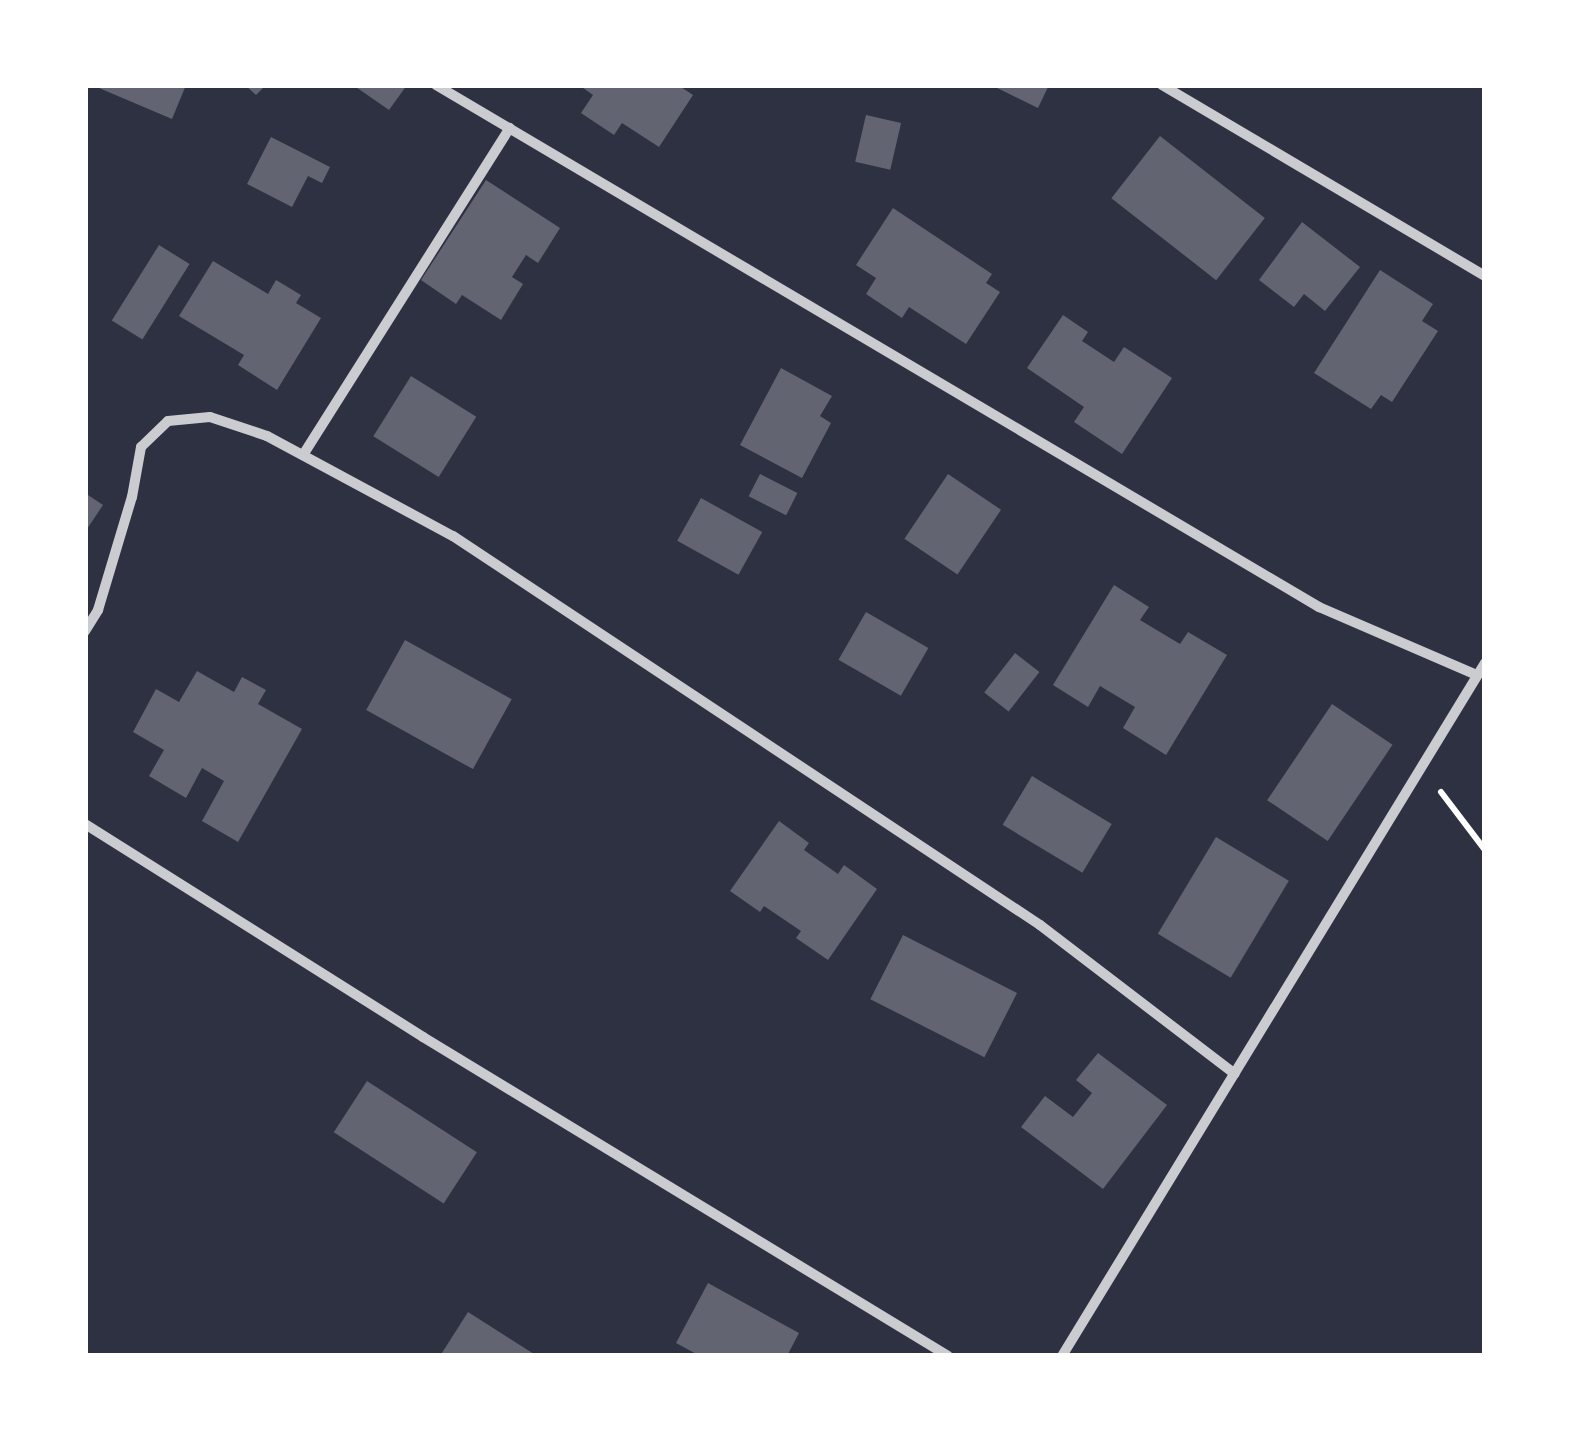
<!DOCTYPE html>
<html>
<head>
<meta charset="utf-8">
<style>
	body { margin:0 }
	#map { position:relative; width:1570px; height:1441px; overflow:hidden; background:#2d3142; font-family:Figtree,sans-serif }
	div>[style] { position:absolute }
	.building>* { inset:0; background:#626471; transform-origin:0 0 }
	.path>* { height:6px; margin:-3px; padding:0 3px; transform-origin:3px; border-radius:3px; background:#fff }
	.minor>* { height:10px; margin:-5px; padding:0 5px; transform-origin:5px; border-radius:5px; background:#caccd0 }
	span { translate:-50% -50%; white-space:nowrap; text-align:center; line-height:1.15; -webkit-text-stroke:10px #fff; paint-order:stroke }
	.frame { position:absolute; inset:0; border:88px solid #fff; pointer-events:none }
</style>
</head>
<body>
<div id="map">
	<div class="building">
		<div style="clip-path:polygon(92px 85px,186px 85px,172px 119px)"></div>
		<div style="clip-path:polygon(245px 85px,266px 85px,256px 95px)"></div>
		<div style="clip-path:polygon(353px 85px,407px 85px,389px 110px)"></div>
		<div style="clip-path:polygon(579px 85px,678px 85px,693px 95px,659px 147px,622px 123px,614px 135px,581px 113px,593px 95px)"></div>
		<div style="clip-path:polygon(991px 85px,1049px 85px,1038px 108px)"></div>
		<div style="left:866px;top:115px;width:36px;height:48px;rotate:13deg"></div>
		<div style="left:1160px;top:136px;width:133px;height:79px;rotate:38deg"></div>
		<div style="clip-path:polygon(271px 137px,330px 167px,322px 183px,308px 176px,292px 207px,247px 184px)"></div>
		<div style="clip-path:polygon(486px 180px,560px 228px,538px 263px,526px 255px,512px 277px,523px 284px,501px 320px,462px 295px,456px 304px,421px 280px)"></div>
		<div style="clip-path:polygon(893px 208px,992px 274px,986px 283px,1000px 292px,966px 344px,909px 307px,902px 318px,866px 294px,876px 278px,856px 265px)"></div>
		<div style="clip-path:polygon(1302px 222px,1360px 267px,1325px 311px,1304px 294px,1294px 307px,1259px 280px)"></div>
		<div style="left:159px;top:245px;width:36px;height:89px;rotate:32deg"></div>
		<div style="clip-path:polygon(213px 261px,268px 294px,276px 280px,301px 295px,296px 303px,321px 318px,277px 390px,238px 365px,244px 355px,179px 316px)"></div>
		<div style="clip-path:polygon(1380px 270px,1433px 304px,1422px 321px,1438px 331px,1392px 402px,1381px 395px,1371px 409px,1314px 373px)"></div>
		<div style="clip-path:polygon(1063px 315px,1088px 332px,1082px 341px,1114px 362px,1124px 347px,1172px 378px,1122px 454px,1074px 422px,1084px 407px,1027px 368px)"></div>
		<div style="clip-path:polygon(781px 368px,832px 396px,820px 416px,831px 423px,802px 478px,740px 445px)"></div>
		<div style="left:411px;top:376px;width:77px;height:71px;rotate:32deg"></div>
		<div style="left:760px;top:474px;width:42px;height:25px;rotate:27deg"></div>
		<div style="left:948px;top:474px;width:64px;height:78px;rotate:34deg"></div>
		<div style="clip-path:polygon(85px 493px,103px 505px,85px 532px)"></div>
		<div style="left:701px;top:498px;width:70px;height:49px;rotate:29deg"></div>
		<div style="clip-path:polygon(1114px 585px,1149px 607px,1140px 620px,1180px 644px,1188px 632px,1227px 655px,1166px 755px,1123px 728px,1135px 707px,1100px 686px,1088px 707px,1053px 685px)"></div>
		<div style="left:866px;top:612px;width:72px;height:55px;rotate:30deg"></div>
		<div style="left:405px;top:640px;width:122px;height:80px;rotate:29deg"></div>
		<div style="left:1015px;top:653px;width:31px;height:50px;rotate:38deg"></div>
		<div style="clip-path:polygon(197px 671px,234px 692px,242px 677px,266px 690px,258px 704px,302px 729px,238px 842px,202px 821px,224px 781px,202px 768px,186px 798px,149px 776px,164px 750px,133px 732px,156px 689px,179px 702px)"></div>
		<div style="left:1332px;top:704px;width:73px;height:116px;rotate:34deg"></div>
		<div style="left:1032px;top:776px;width:93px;height:57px;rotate:31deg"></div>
		<div style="clip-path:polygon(779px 821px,809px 843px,804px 850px,838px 874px,844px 865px,877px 889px,828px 960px,796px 938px,801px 931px,764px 906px,760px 912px,730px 891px)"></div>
		<div style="left:1216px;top:837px;width:85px;height:113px;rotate:31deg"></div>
		<div style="left:903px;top:935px;width:128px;height:72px;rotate:27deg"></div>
		<div style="clip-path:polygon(1098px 1053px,1167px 1105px,1103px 1189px,1021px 1127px,1045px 1096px,1073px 1117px,1092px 1093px,1076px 1080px)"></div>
		<div style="left:367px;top:1081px;width:131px;height:61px;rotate:33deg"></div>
		<div style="clip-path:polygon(708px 1283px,799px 1333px,787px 1356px,700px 1356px,676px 1343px)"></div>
		<div style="clip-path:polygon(468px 1312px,537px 1356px,440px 1356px)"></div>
	</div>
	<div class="path">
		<div style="left:1441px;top:792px;width:73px;rotate:52.8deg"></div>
	</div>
	<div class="minor">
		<div style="left:436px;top:85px;width:1026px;rotate:30.59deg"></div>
		<div style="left:1319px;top:607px;width:172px;rotate:23.3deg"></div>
		<div style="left:1162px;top:85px;width:375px;rotate:30.6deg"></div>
		<div style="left:303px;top:455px;width:387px;rotate:-57.7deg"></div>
		<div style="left:85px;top:631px;width:25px;rotate:-58deg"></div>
		<div style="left:98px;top:610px;width:118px;rotate:-73.3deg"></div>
		<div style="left:132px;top:497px;width:51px;rotate:-79.8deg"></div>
		<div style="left:141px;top:447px;width:37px;rotate:-44deg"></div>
		<div style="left:168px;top:421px;width:42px;rotate:-5.4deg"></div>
		<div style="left:210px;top:417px;width:60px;rotate:18.4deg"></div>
		<div style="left:267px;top:436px;width:211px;rotate:28.3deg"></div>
		<div style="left:453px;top:536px;width:704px;rotate:33.53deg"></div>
		<div style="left:1040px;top:925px;width:245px;rotate:37.4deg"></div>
		<div style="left:85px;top:824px;width:400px;rotate:32.2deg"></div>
		<div style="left:423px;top:1037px;width:614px;rotate:31.28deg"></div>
		<div style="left:1062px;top:1356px;width:812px;rotate:-58.6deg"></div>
	</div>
	<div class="frame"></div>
</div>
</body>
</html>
